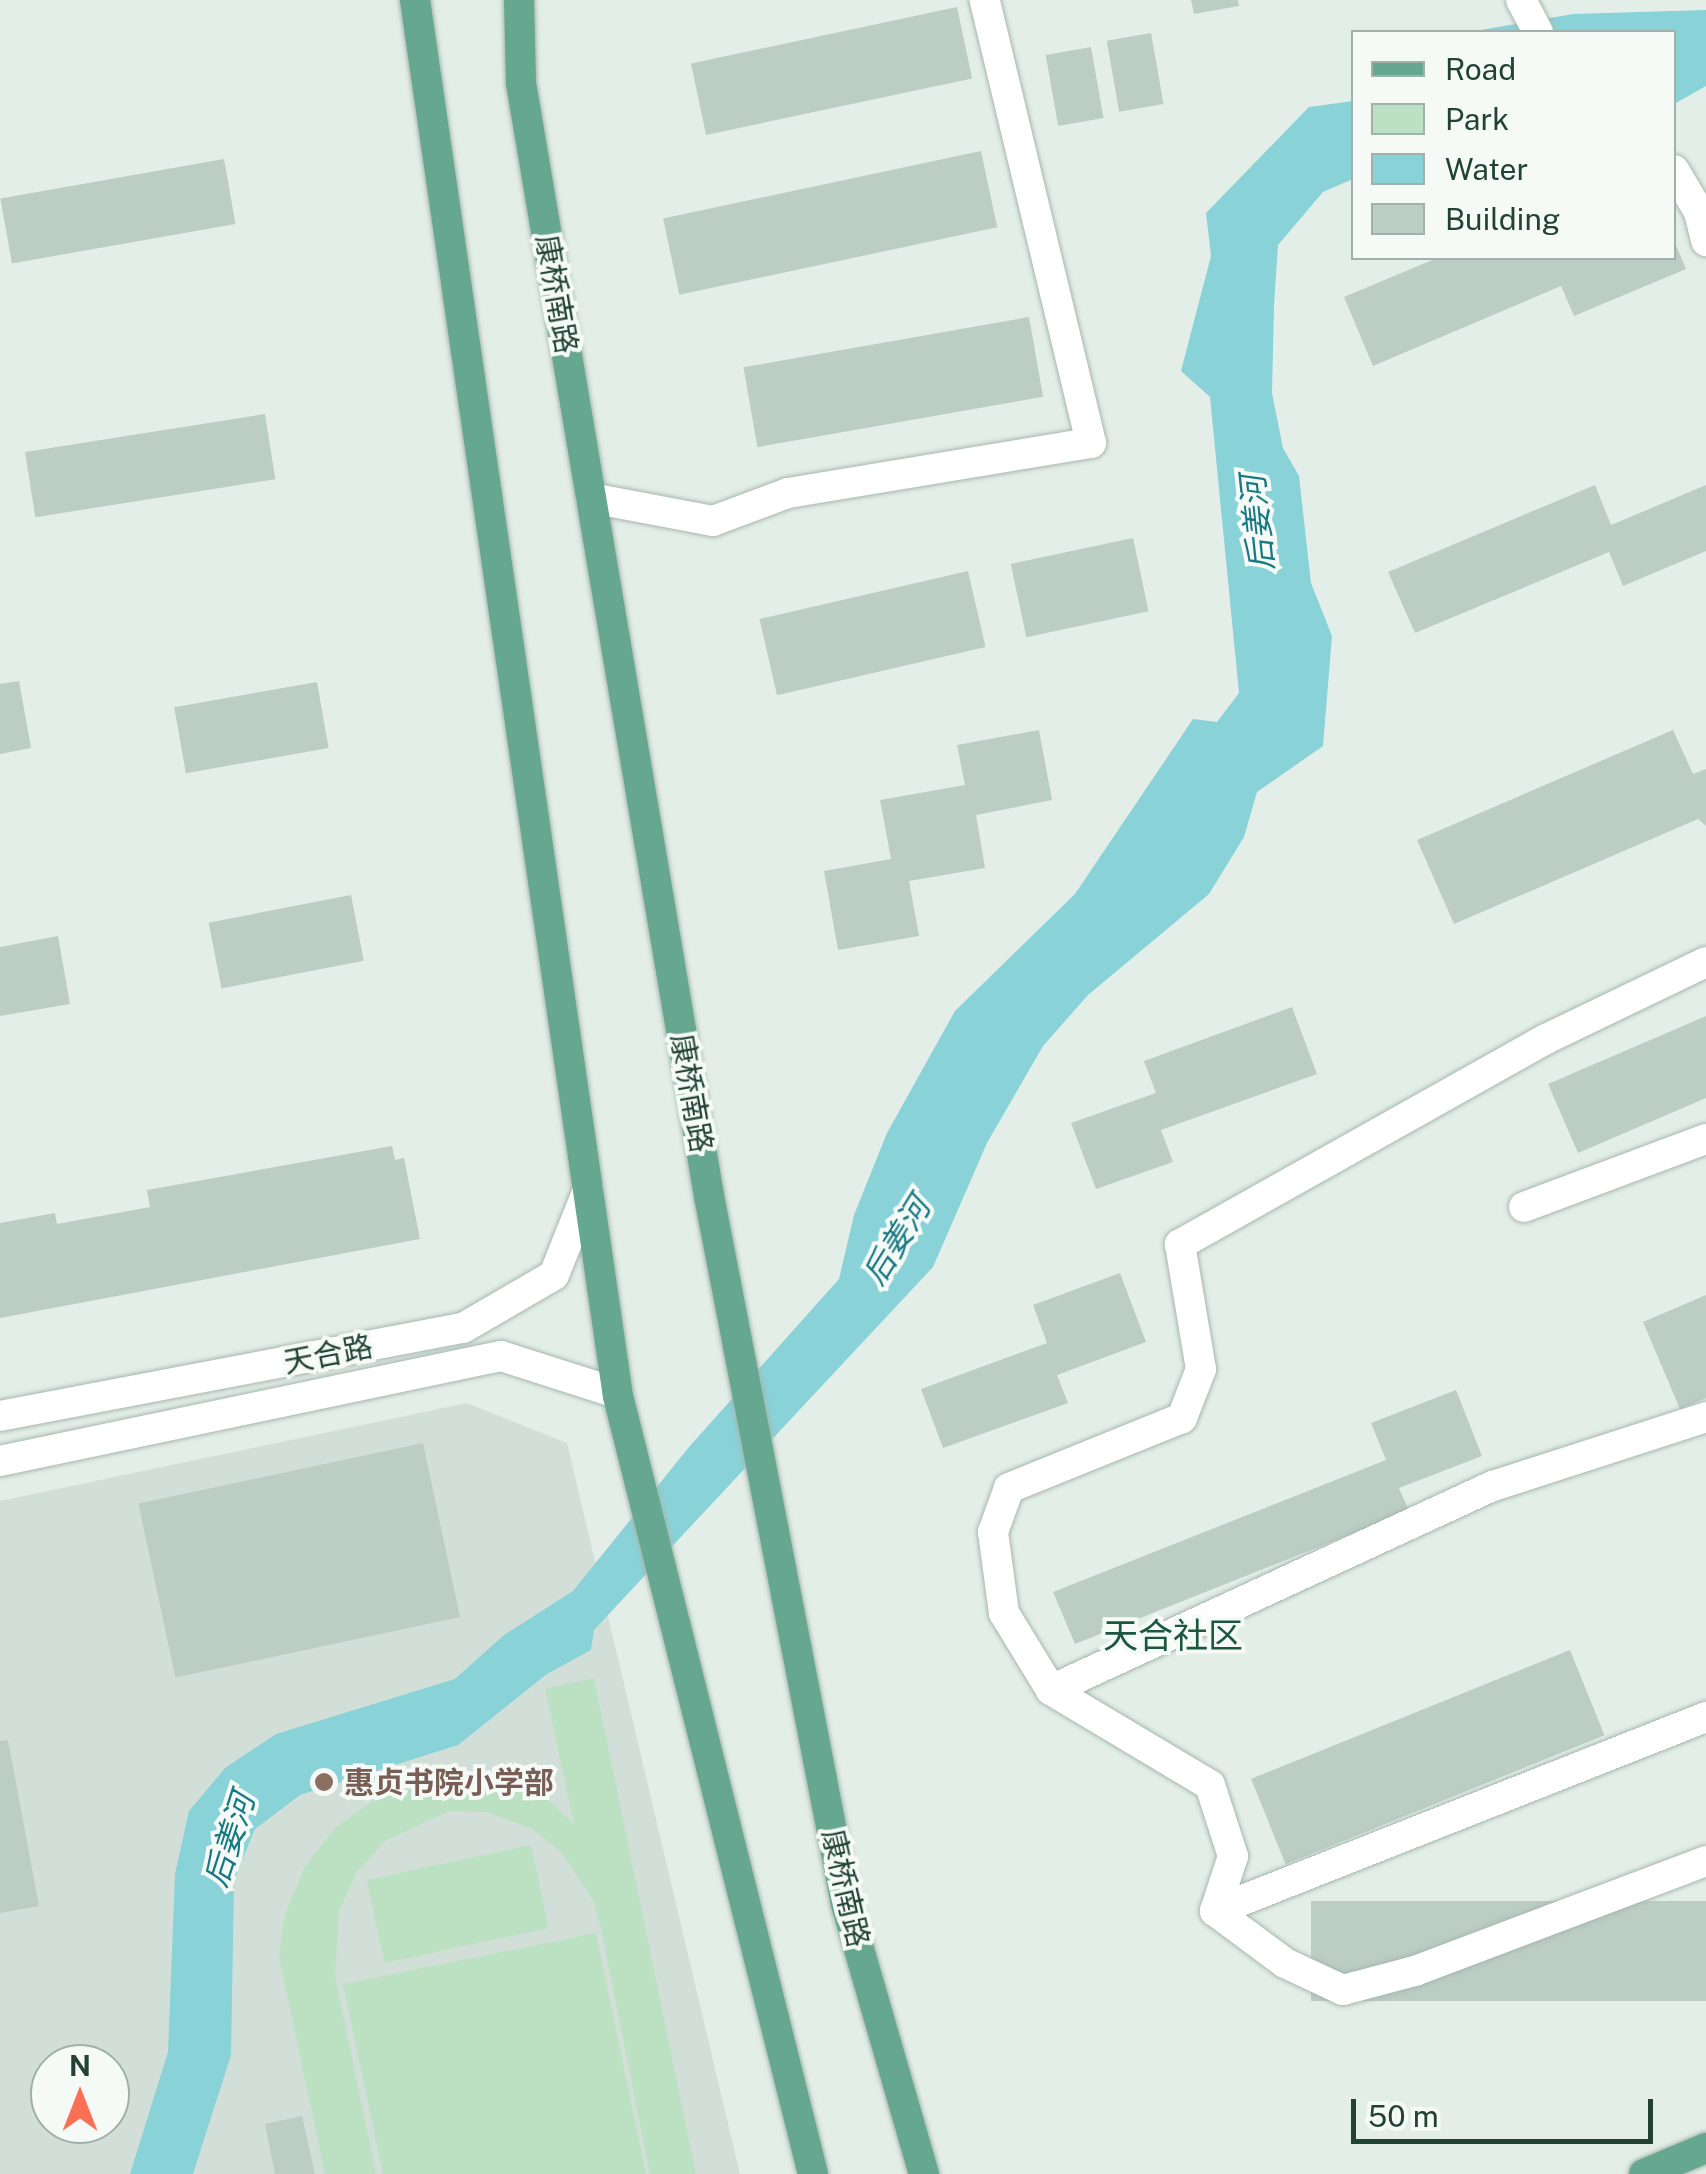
<!DOCTYPE html>
<html>
<head>
<meta charset="utf-8">
<style>
	body { margin:0 }
	#map { position:relative; width:1706px; height:2174px; overflow:hidden; background:#e4eee9; font-family:"Public Sans","Noto Sans SC",sans-serif }
	div>[style] { position:absolute }
	.built>* { inset:0; background:#d2dfd8 }
	.green>* { inset:0; background:#bce1c2; transform-origin:0 0 }
	.water>* { inset:0; background:#89d2d7 }
	.building>* { inset:0; background:#bccdc4; transform-origin:0 0 }
	.roads { filter:drop-shadow(0 0 2px #a6b7b0) drop-shadow(0 0 2px #a6b7b0) }
	.minor>* { height:30px; margin:-15px; padding:0 15px; transform-origin:15px; border-radius:15px; background:#fff }
	.major>* { height:30px; margin:-15px; padding:0 15px; transform-origin:15px; border-radius:15px; background:#65a790 }
	.dots>* { width:28px; height:28px; translate:-50% -50%; box-sizing:border-box; border:5px solid #f5faf7; border-radius:50% }
	span { translate:-50% -50%; white-space:nowrap; text-align:center; line-height:1.15; -webkit-text-stroke:8px #f5faf7; paint-order:stroke }
	.street-label { font-size:30px; color:#224236 }
	.education-label { font-size:30px; color:#785e54; font-weight:700 }
	.left { translate:0 -50%; text-align:left }
	.water-label { font-size:32px; color:#177a83; font-style:italic }
	.quarter-label { font-size:35px; color:#1c5643 }
	.legend { position:absolute; left:1351px; top:30px; width:325px; height:230px; box-sizing:border-box; background:#f5faf7; border:2px solid #a1b0aa; margin:0; padding:12px 18px; list-style:none; font-size:30px; color:#224236 }
	.legend li { display:flex; align-items:center; gap:20px; height:50px }
	.legend b { width:50px; border:2px solid #a1b0aa }
	.north { position:absolute; left:30px; top:2044px; width:100px; height:100px; box-sizing:border-box; background:#f5faf7; border:2px solid #a1b0aa; border-radius:50%; rotate:0deg; font-size:28px; font-weight:700; line-height:40px; text-align:center; color:#224236 }
	.north::after { content:''; display:block; margin:auto; width:35px; height:45px; background:#fb6f55; clip-path:polygon(50% 0,100% 100%,50% 72%,0 100%) }
	.scale { position:absolute; left:1351px; top:2099px; width:302px; height:45px; box-sizing:border-box; border:5px solid #224236; border-top:0; padding-left:12px; font-size:30px; line-height:35px; white-space:nowrap; color:#224236; -webkit-text-stroke:8px #f5faf7; paint-order:stroke }
</style>
</head>
<body>
<div id="map">
	<div class="built">
		<div style="clip-path:polygon(evenodd,467px 1403px,567px 1443px,740px 2174px,0 2174px,0 1501px,467px 1403px,50px 2064px,110px 2064px,110px 2124px,50px 2124px,50px 2064px)"></div>
	</div>
	<div class="green">
		<div style="clip-path:polygon(594px 1678px,696px 2174px,650px 2174px,601px 1929px,593px 1900px,561px 1852px,531px 1828px,486px 1812px,449px 1811px,385px 1841px,356px 1873px,339px 1912px,335px 1976px,376px 2174px,325px 2174px,279px 1957px,284px 1917px,305px 1866px,336px 1827px,377px 1798px,463px 1776px,508px 1783px,546px 1798px,574px 1824px,545px 1689px)"></div>
		<div style="left:531px;top:1845px;width:85px;height:168px;rotate:78deg"></div>
		<div style="clip-path:polygon(596px 1933px,646px 2174px,383px 2174px,343px 1984px)"></div>
	</div>
	<div class="water">
		<div style="clip-path:polygon(1706px 10px,1706px 86px,1674px 104px,1674px 32px,1469px 32px,1573px 14px)"></div>
		<div style="clip-path:polygon(1353px 101px,1353px 179px,1323px 192px,1278px 245px,1274px 305px,1272px 393px,1283px 448px,1299px 476px,1311px 583px,1332px 636px,1323px 746px,1257px 792px,1244px 837px,1209px 894px,1088px 995px,1043px 1046px,987px 1143px,933px 1267px,594px 1630px,591px 1650px,547px 1674px,458px 1745px,300px 1795px,255px 1829px,234px 1880px,231px 2055px,193px 2174px,130px 2174px,168px 2052px,175px 1874px,189px 1811px,225px 1768px,276px 1734px,455px 1679px,504px 1635px,573px 1591px,689px 1447px,839px 1279px,854px 1215px,887px 1133px,955px 1011px,1075px 894px,1193px 719px,1217px 722px,1239px 693px,1210px 397px,1181px 371px,1211px 256px,1206px 213px,1309px 107px)"></div>
	</div>
	<div class="building">
		<div style="clip-path:polygon(1191px 0,1238px 0,1239px 6px,1194px 14px)"></div>
		<div style="left:957px;top:7px;width:73px;height:272px;rotate:78deg"></div>
		<div style="left:1151px;top:33px;width:72px;height:45px;rotate:80deg"></div>
		<div style="left:1091px;top:47px;width:72px;height:46px;rotate:80deg"></div>
		<div style="left:981px;top:151px;width:78px;height:325px;rotate:78deg"></div>
		<div style="left:224px;top:159px;width:66px;height:227px;rotate:80deg"></div>
		<div style="clip-path:polygon(1674px 240px,1686px 269px,1574px 316px,1561px 286px,1373px 366px,1344px 297px,1437px 258px,1674px 258px)"></div>
		<div style="left:1029px;top:317px;width:81px;height:290px;rotate:80deg"></div>
		<div style="left:265px;top:414px;width:66px;height:243px;rotate:81deg"></div>
		<div style="clip-path:polygon(1595px 485px,1611px 525px,1706px 485px,1706px 551px,1623px 586px,1609px 552px,1415px 633px,1388px 572px)"></div>
		<div style="left:1133px;top:538px;width:75px;height:125px;rotate:78deg"></div>
		<div style="left:968px;top:571px;width:78px;height:214px;rotate:77deg"></div>
		<div style="clip-path:polygon(19px 681px,31px 748px,0 754px,0 684px)"></div>
		<div style="left:317px;top:682px;width:67px;height:145px;rotate:80deg"></div>
		<div style="clip-path:polygon(1039px 730px,1052px 800px,976px 815px,985px 868px,909px 881px,919px 936px,838px 950px,824px 871px,891px 859px,880px 800px,965px 785px,957px 745px)"></div>
		<div style="clip-path:polygon(1673px 730px,1693px 774px,1706px 769px,1706px 826px,1698px 819px,1454px 924px,1417px 840px)"></div>
		<div style="left:351px;top:895px;width:67px;height:145px;rotate:79deg"></div>
		<div style="clip-path:polygon(58px 936px,70px 1004px,0 1016px,0 947px)"></div>
		<div style="clip-path:polygon(1292px 1007px,1317px 1074px,1161px 1130px,1173px 1162px,1096px 1189px,1071px 1123px,1156px 1093px,1144px 1061px)"></div>
		<div style="clip-path:polygon(1706px 1016px,1706px 1098px,1578px 1153px,1548px 1084px)"></div>
		<div style="clip-path:polygon(392px 1146px,395px 1160px,404px 1158px,420px 1239px,0 1318px,0 1223px,55px 1213px,57px 1224px,150px 1207px,147px 1190px)"></div>
		<div style="clip-path:polygon(1120px 1273px,1146px 1342px,1057px 1375px,1068px 1403px,943px 1448px,921px 1389px,1047px 1343px,1033px 1305px)"></div>
		<div style="clip-path:polygon(1706px 1295px,1706px 1398px,1680px 1409px,1643px 1322px)"></div>
		<div style="clip-path:polygon(1456px 1390px,1482px 1456px,1399px 1488px,1409px 1511px,1075px 1644px,1053px 1592px,1386px 1460px,1371px 1423px)"></div>
		<div style="left:423px;top:1443px;width:178px;height:291px;rotate:78deg"></div>
		<div style="left:1570px;top:1650px;width:92px;height:344px;rotate:68deg"></div>
		<div style="clip-path:polygon(8px 1740px,39px 1906px,0 1913px,0 1741px)"></div>
		<div style="left:1706px;top:1901px;width:100px;height:395px;rotate:90deg"></div>
		<div style="clip-path:polygon(302px 2116px,315px 2174px,275px 2174px,265px 2124px)"></div>
	</div>
	<div class="roads">
		<div class="minor">
			<div style="left:1521px;top:0;width:36px;rotate:62deg"></div>
			<div style="left:1674px;top:170px;width:49px;rotate:59.2deg"></div>
			<div style="left:1699px;top:212px;width:30px;rotate:76deg"></div>
			<div style="left:591px;top:498px;width:124px;rotate:10.7deg"></div>
			<div style="left:713px;top:521px;width:80px;rotate:-20.5deg"></div>
			<div style="left:788px;top:493px;width:307px;rotate:-9.4deg"></div>
			<div style="left:1091px;top:443px;width:456px;rotate:-103.5deg"></div>
			<div style="left:1706px;top:962px;width:178px;rotate:154.3deg"></div>
			<div style="left:1546px;top:1039px;width:420px;rotate:150.7deg"></div>
			<div style="left:1180px;top:1244px;width:127px;rotate:80.5deg"></div>
			<div style="left:1201px;top:1369px;width:53px;rotate:111.2deg"></div>
			<div style="left:1182px;top:1418px;width:187px;rotate:158deg"></div>
			<div style="left:1009px;top:1488px;width:47px;rotate:110deg"></div>
			<div style="left:993px;top:1532px;width:82px;rotate:82.3deg"></div>
			<div style="left:1004px;top:1613px;width:90px;rotate:58.6deg"></div>
			<div style="left:1051px;top:1690px;width:185px;rotate:30.9deg"></div>
			<div style="left:1210px;top:1785px;width:75px;rotate:72.1deg"></div>
			<div style="left:1233px;top:1856px;width:58px;rotate:108.1deg"></div>
			<div style="left:1215px;top:1911px;width:87px;rotate:36.6deg"></div>
			<div style="left:1285px;top:1963px;width:64px;rotate:25deg"></div>
			<div style="left:1343px;top:1990px;width:74px;rotate:-14.8deg"></div>
			<div style="left:1415px;top:1971px;width:311px;rotate:-20.7deg"></div>
			<div style="left:1524px;top:1207px;width:194px;rotate:-20.5deg"></div>
			<div style="left:0;top:1416px;width:471px;rotate:-10.8deg"></div>
			<div style="left:463px;top:1328px;width:105px;rotate:-30.2deg"></div>
			<div style="left:554px;top:1275px;width:92px;rotate:-68.2deg"></div>
			<div style="left:0;top:1461px;width:512px;rotate:-11.84deg"></div>
			<div style="left:501px;top:1356px;width:122px;rotate:17.7deg"></div>
			<div style="left:1051px;top:1690px;width:487px;rotate:-24.8deg"></div>
			<div style="left:1493px;top:1486px;width:224px;rotate:-17.9deg"></div>
			<div style="left:1215px;top:1911px;width:528px;rotate:-21.56deg"></div>
		</div>
		<div class="major">
			<div style="left:415px;top:0;width:1411px;rotate:81.73deg"></div>
			<div style="left:618px;top:1396px;width:802px;rotate:75.93deg"></div>
			<div style="left:519px;top:0;width:83px;rotate:88.6deg"></div>
			<div style="left:521px;top:83px;width:1129px;rotate:80.41deg"></div>
			<div style="left:709px;top:1196px;width:721px;rotate:79.05deg"></div>
			<div style="left:846px;top:1904px;width:281px;rotate:73.9deg"></div>
			<div style="left:1644px;top:2174px;width:67px;rotate:-22.8deg"></div>
		</div>
	</div>
	<div class="dots">
		<div style="left:324px;top:1782px;background:#8d6e63"></div>
	</div>
	<div class="street-label">
		<span style="left:557px;top:294px;rotate:80deg">康桥南路</span>
		<span style="left:692px;top:1093px;rotate:80deg">康桥南路</span>
		<span style="left:328px;top:1354px;rotate:-11deg">天合路</span>
		<span style="left:846px;top:1888px;rotate:77deg">康桥南路</span>
	</div>
	<div class="education-label">
		<span class="left" style="left:344px;top:1782px">惠贞书院小学部</span>
	</div>
	<div class="water-label">
		<span style="left:1258px;top:523px;rotate:-96deg">后姜河</span>
		<span style="left:897px;top:1241px;rotate:-58deg">后姜河</span>
		<span style="left:230px;top:1840px;rotate:-72deg">后姜河</span>
	</div>
	<div class="quarter-label">
		<span style="left:1173px;top:1636px">天合社区</span>
	</div>
	<ul class="legend">
	<li><b style="height:12px;background:#65a790"></b>Road</li>
	<li><b style="height:28px;background:#bce1c2"></b>Park</li>
	<li><b style="height:28px;background:#89d2d7"></b>Water</li>
	<li><b style="height:28px;background:#bccdc4"></b>Building</li>
	</ul>
	<div class="north">N</div>
	<div class="scale">50 m</div>
</div>
</body>
</html>
